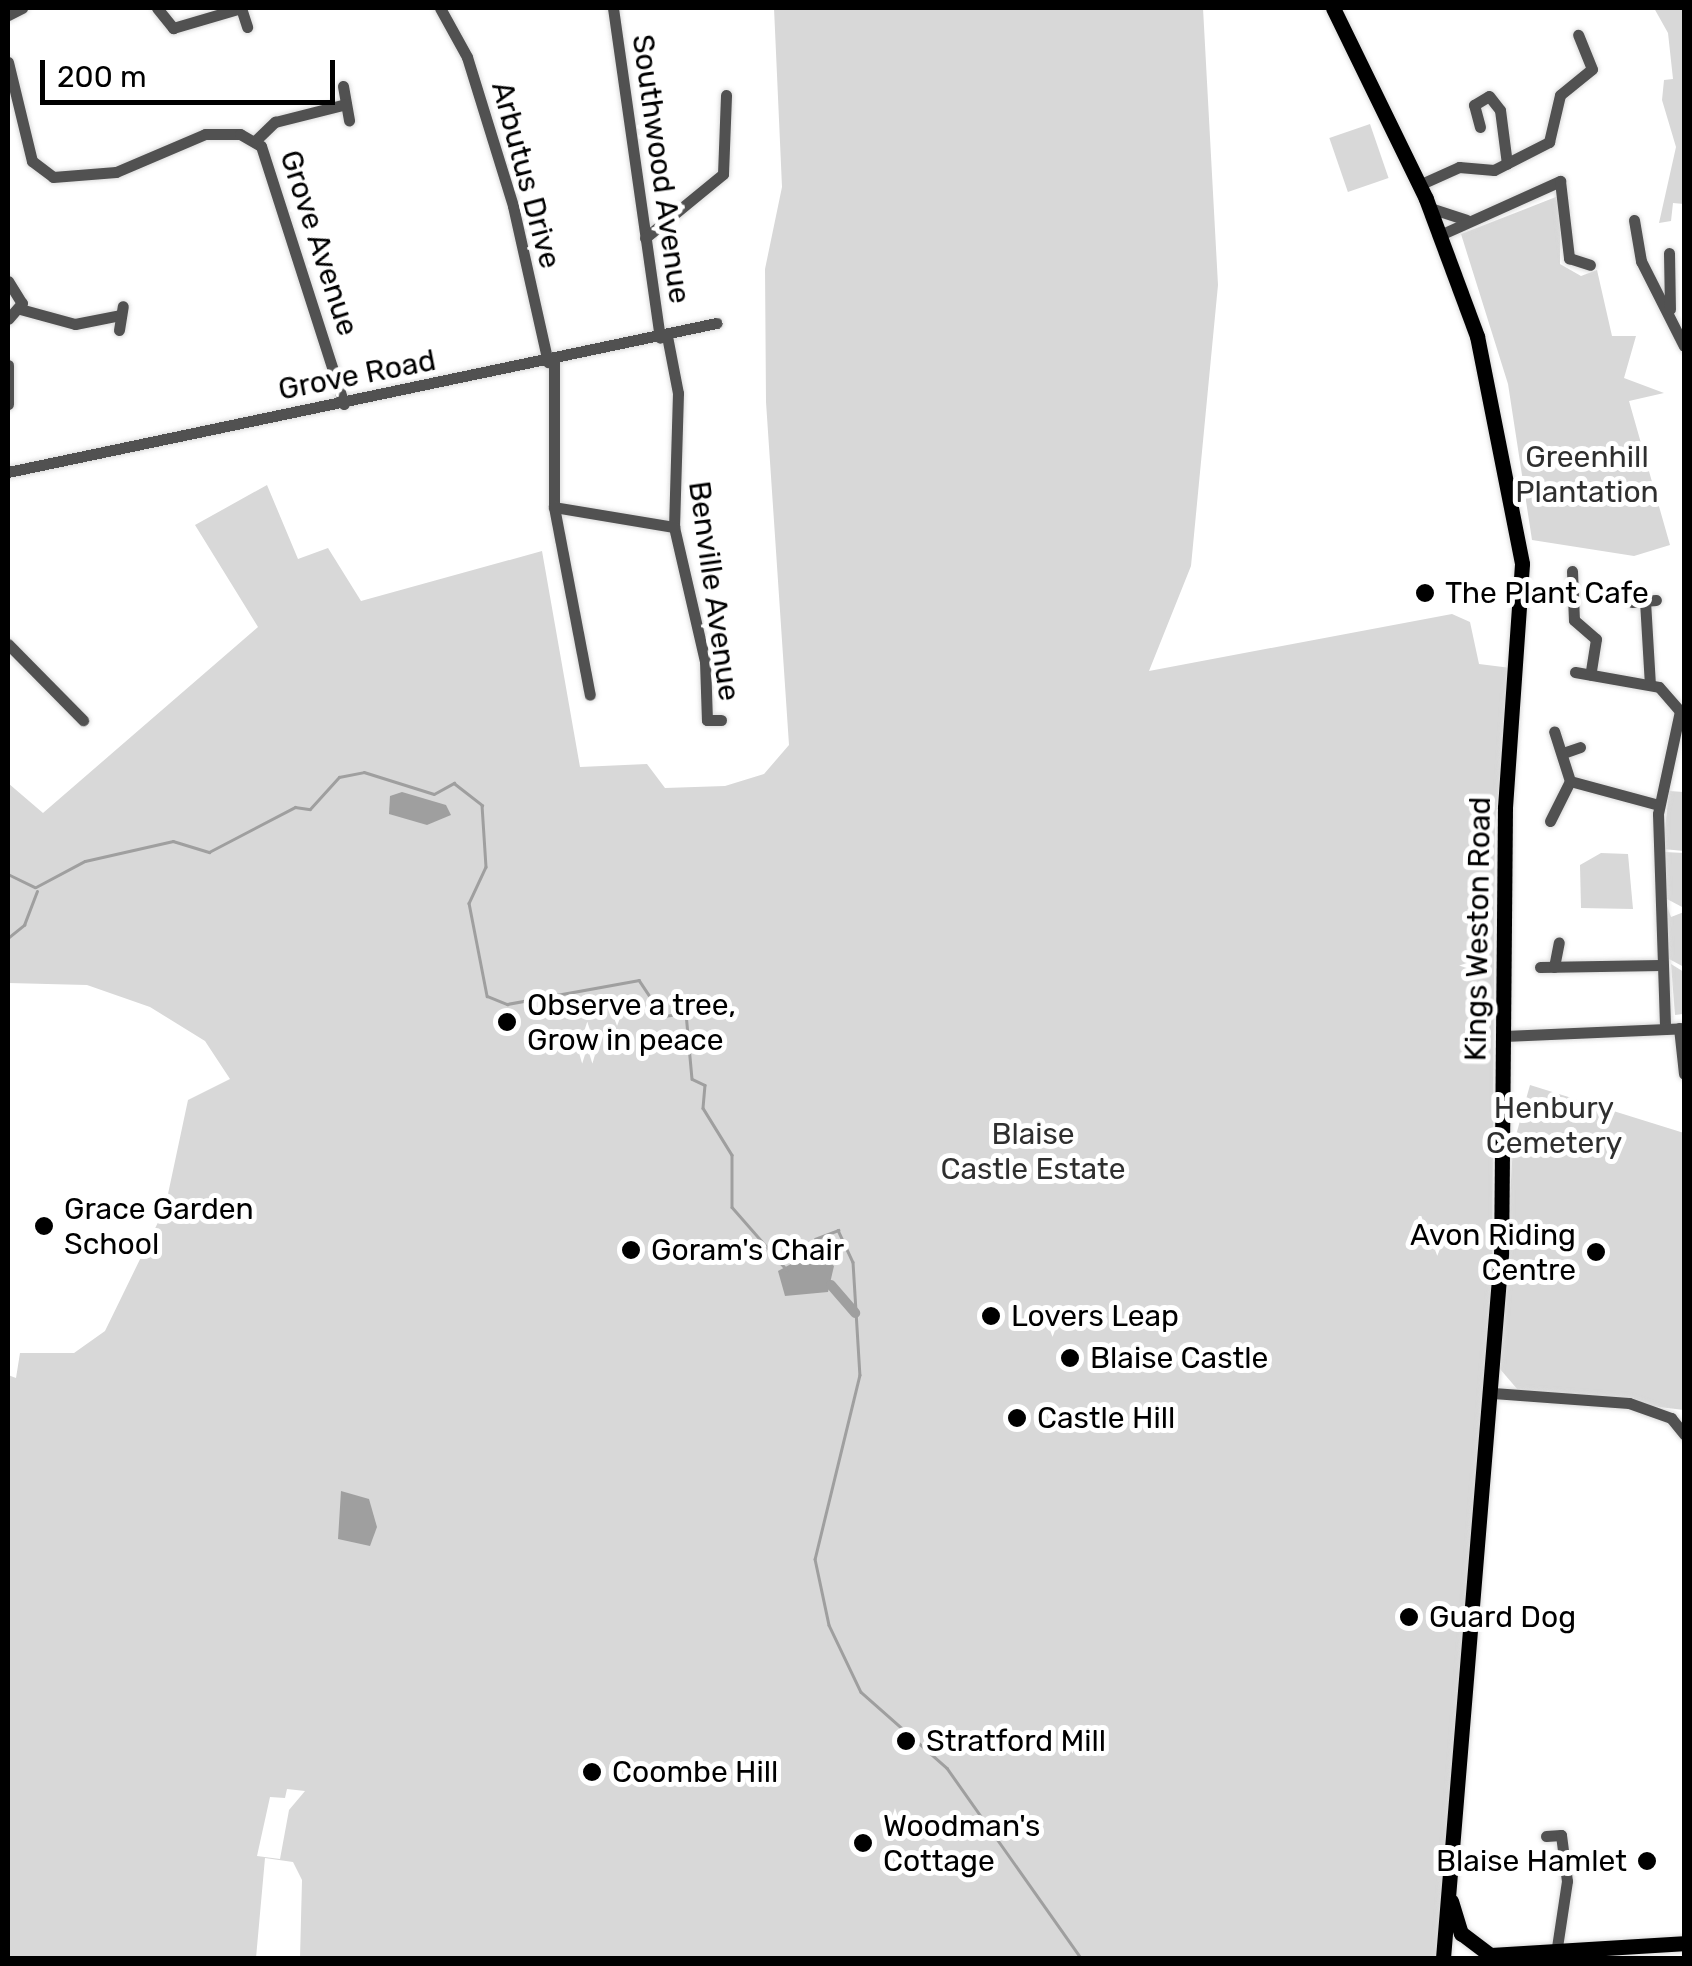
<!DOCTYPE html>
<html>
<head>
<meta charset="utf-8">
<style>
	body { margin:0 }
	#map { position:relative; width:1692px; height:1966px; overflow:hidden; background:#fff; font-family:Rubik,sans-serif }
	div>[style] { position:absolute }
	.green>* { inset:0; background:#d8d8d8; transform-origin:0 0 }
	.water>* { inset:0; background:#9f9f9f }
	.stream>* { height:2.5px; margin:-1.25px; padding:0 1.25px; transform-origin:1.25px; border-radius:1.25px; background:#9f9f9f }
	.canal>* { height:10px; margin:-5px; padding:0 5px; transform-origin:5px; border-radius:5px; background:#9f9f9f }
	.roads { filter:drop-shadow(0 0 2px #dbdbdb) drop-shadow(0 0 2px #dbdbdb) }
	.minor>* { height:11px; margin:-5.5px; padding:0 5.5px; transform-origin:5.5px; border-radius:5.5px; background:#515151 }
	.major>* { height:15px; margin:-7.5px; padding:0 7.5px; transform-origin:7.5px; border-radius:7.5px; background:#000 }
	.dots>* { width:28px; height:28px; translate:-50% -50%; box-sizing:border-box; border:5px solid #fff; border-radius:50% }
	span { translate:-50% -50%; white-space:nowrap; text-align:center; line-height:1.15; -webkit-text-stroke:10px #fff; paint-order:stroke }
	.street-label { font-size:30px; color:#000 }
	.park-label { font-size:30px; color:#2f2f2f }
	.poi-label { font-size:30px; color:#000 }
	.left { translate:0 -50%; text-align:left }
	.right { translate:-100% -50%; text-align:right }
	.frame { position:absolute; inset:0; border:10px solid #000; pointer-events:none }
	.scale { position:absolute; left:40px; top:60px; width:295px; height:45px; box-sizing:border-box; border:5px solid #000; border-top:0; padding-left:12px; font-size:30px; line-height:35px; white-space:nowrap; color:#000; -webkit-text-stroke:8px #fff; paint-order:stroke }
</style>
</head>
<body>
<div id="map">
	<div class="green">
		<div style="clip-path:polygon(evenodd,774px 8px,1203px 8px,1218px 285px,1191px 566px,1149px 671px,1452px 614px,1470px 622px,1479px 664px,1511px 668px,1495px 825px,1492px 1299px,1436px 1958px,300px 1958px,302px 1880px,293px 1862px,265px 1858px,256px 1958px,8px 1958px,8px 1375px,16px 1378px,20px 1353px,74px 1353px,105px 1331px,165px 1208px,188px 1100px,230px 1079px,205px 1041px,150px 1007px,87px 985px,8px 983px,8px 783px,43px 813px,258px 627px,195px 525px,267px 485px,298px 559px,328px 548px,361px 601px,542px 551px,580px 767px,647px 764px,665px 788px,725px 786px,764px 774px,789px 745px,766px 402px,765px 269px,782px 187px,774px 8px,287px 1789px,305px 1791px,289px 1810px,280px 1859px,257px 1856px,270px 1797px,285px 1798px,287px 1789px)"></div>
		<div style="clip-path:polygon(1654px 8px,1684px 8px,1684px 204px,1673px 203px,1671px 221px,1659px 223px,1676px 147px,1662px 100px,1664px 80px,1673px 79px,1668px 33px)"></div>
		<div style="left:1370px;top:124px;width:57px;height:43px;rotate:71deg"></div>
		<div style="clip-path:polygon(1561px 195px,1560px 264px,1581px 276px,1597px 270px,1612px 336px,1636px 336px,1624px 378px,1664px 393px,1629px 401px,1670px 545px,1634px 556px,1532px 540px,1508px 384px,1461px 234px)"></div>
		<div style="clip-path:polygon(1669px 791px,1684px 792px,1684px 851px,1663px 849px)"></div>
		<div style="clip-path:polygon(1664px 852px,1684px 853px,1684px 908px,1665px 898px)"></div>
		<div style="clip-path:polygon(1601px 853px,1628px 854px,1633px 909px,1581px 908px,1580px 865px)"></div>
		<div style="clip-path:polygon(1666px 903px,1671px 917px,1684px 912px,1684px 967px,1669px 959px)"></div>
		<div style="clip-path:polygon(1671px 964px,1684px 972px,1683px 1014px,1675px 1015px)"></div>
		<div style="clip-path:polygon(1530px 1085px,1684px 1133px,1684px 1410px,1518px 1390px,1500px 1369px,1513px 1146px)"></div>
	</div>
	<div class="water">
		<div style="clip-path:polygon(402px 792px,446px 805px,451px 815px,427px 825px,389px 814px,390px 796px)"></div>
		<div style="clip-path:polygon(815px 1251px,834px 1266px,828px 1292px,785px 1296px,778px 1271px)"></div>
		<div style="clip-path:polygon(341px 1491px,369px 1499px,377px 1527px,370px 1546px,338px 1539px)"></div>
	</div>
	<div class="stream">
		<div style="left:8px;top:874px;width:30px;rotate:26deg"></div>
		<div style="left:36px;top:887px;width:55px;rotate:-28deg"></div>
		<div style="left:85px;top:861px;width:90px;rotate:-12.8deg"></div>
		<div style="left:173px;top:841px;width:38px;rotate:17deg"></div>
		<div style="left:209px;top:852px;width:97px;rotate:-27.6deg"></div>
		<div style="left:295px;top:807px;width:15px;rotate:8deg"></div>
		<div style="left:310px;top:809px;width:43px;rotate:-47.8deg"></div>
		<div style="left:339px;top:777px;width:25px;rotate:-11deg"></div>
		<div style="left:364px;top:772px;width:73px;rotate:17.4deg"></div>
		<div style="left:434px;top:794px;width:23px;rotate:-29deg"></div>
		<div style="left:454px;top:783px;width:36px;rotate:38deg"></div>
		<div style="left:482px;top:805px;width:62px;rotate:86.3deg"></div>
		<div style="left:486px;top:867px;width:40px;rotate:115deg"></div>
		<div style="left:469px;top:903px;width:95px;rotate:79deg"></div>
		<div style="left:487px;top:996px;width:22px;rotate:22deg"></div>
		<div style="left:507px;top:1004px;width:134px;rotate:-10.3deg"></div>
		<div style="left:639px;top:980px;width:43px;rotate:56.3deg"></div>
		<div style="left:663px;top:1016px;width:23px;rotate:-7deg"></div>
		<div style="left:686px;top:1013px;width:66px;rotate:84.8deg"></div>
		<div style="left:692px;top:1079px;width:14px;rotate:25deg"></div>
		<div style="left:705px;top:1085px;width:23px;rotate:95deg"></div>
		<div style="left:703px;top:1108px;width:55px;rotate:58.3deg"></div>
		<div style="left:732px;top:1155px;width:52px;rotate:90deg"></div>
		<div style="left:732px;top:1207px;width:84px;rotate:48.9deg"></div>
		<div style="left:8px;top:938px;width:21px;rotate:-39deg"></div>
		<div style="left:24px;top:925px;width:36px;rotate:-69deg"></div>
		<div style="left:815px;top:1239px;width:25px;rotate:-21deg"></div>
		<div style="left:838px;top:1230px;width:35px;rotate:65deg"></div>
		<div style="left:853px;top:1262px;width:113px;rotate:86.5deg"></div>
		<div style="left:860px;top:1375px;width:189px;rotate:103.7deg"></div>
		<div style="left:815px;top:1559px;width:67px;rotate:78deg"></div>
		<div style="left:829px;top:1625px;width:74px;rotate:64.5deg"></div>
		<div style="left:861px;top:1692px;width:115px;rotate:41.5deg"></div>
		<div style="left:947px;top:1768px;width:232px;rotate:54.8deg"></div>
	</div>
	<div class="canal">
		<div style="left:831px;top:1285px;width:37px;rotate:49deg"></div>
	</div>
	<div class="roads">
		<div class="minor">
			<div style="left:157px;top:8px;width:26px;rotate:51deg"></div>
			<div style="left:173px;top:28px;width:71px;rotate:-16.4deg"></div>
			<div style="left:241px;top:8px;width:20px;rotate:72deg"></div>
			<div style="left:440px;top:8px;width:56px;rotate:61.1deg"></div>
			<div style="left:467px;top:57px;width:156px;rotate:72.8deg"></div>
			<div style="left:513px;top:206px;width:160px;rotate:77.4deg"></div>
			<div style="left:613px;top:8px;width:333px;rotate:81.9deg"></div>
			<div style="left:8px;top:15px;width:16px;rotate:-27deg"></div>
			<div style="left:8px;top:62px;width:102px;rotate:76.4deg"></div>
			<div style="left:32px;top:161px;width:26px;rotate:37deg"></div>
			<div style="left:53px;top:177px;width:63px;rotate:-4.5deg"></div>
			<div style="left:116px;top:172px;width:97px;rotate:-23.1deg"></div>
			<div style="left:205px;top:134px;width:35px"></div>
			<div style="left:240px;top:134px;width:24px;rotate:30deg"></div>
			<div style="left:261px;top:146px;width:271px;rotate:72.2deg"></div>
			<div style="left:343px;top:86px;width:35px;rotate:80deg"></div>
			<div style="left:1480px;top:127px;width:23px;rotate:-105deg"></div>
			<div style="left:1474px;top:105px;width:17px;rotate:-31deg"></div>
			<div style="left:1489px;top:96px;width:18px;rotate:52deg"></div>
			<div style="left:1500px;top:110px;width:54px;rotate:82.6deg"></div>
			<div style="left:255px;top:141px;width:28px;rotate:-44deg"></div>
			<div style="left:275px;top:122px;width:73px;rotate:-14.2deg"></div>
			<div style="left:1419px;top:185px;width:44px;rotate:-24.2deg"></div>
			<div style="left:1459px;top:167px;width:35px;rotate:5deg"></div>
			<div style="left:1494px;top:170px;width:62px;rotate:-27deg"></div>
			<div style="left:1549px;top:142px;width:48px;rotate:-76.8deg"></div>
			<div style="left:1560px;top:95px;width:41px;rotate:-39.1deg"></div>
			<div style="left:1592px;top:69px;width:37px;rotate:-112deg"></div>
			<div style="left:1430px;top:208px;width:38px;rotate:18deg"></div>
			<div style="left:1634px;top:220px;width:42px;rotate:80.3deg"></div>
			<div style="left:1641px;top:261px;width:95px;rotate:63.2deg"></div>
			<div style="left:1440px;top:235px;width:132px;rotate:-24.2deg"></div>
			<div style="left:1560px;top:181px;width:78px;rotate:83.3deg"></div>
			<div style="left:1569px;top:258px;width:22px;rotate:18deg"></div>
			<div style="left:645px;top:238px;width:101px;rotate:-39.4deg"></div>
			<div style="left:723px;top:174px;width:79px;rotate:-87.8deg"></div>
			<div style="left:1669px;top:253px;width:56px;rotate:89deg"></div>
			<div style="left:8px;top:281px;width:26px;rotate:58deg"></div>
			<div style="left:22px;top:303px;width:21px;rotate:131deg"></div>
			<div style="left:20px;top:309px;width:57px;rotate:15.3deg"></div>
			<div style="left:75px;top:324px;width:47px;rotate:-11.1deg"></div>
			<div style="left:119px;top:330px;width:24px;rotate:-81deg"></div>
			<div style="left:667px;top:336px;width:58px;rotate:79.1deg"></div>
			<div style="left:678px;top:393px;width:134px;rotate:91.7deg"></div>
			<div style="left:674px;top:527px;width:138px;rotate:77deg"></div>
			<div style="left:705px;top:661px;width:59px;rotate:88.1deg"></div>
			<div style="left:707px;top:720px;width:14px"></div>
			<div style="left:554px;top:361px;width:146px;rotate:90deg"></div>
			<div style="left:554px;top:507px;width:191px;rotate:79.2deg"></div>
			<div style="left:8px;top:365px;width:39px;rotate:90deg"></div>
			<div style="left:8px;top:472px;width:724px;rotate:-11.88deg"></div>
			<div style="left:554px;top:507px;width:122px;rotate:9.5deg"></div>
			<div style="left:1572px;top:571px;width:49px;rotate:87.7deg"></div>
			<div style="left:1574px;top:620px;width:29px;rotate:41deg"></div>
			<div style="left:1596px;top:639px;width:36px;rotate:99deg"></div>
			<div style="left:1645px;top:601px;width:84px;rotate:86.6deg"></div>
			<div style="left:1632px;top:602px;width:24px;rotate:-5deg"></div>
			<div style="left:8px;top:644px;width:107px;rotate:45.4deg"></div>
			<div style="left:1575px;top:672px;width:85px;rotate:10.1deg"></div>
			<div style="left:1659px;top:687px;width:32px;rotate:49deg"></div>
			<div style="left:1680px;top:711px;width:105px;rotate:102.1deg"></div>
			<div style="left:1658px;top:814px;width:215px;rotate:88.1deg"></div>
			<div style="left:1563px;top:753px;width:18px;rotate:-19deg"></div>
			<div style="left:1570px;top:781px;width:92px;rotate:15.1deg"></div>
			<div style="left:1550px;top:821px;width:45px;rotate:-63.4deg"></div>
			<div style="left:1570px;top:781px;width:52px;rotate:-107.7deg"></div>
			<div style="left:1540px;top:967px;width:121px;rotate:-0.9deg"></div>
			<div style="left:1554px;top:967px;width:25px;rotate:-79deg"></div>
			<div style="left:1679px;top:1028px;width:46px;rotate:83.8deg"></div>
			<div style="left:1504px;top:1036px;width:180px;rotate:-2.5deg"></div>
			<div style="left:1493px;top:1393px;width:136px;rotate:4.2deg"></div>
			<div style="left:1629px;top:1403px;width:45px;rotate:19.7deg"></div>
			<div style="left:1671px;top:1418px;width:21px;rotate:51deg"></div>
			<div style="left:1546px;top:1836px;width:15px;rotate:-4deg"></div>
			<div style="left:1561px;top:1835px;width:46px;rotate:82.6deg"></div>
			<div style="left:1567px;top:1881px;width:74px;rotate:98.6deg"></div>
		</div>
		<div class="major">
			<div style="left:1333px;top:8px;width:212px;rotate:64deg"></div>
			<div style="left:1426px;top:199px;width:146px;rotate:69.6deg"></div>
			<div style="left:1477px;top:336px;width:232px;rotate:78.8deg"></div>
			<div style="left:1522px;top:564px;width:245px;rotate:94deg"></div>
			<div style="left:1505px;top:808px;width:446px;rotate:90.5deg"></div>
			<div style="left:1501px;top:1254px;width:706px;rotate:94.71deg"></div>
			<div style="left:1451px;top:1901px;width:34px;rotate:73deg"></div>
			<div style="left:1461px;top:1933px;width:36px;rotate:37deg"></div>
			<div style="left:1490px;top:1955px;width:194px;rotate:-3.5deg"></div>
		</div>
	</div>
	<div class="dots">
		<div style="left:1425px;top:593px;background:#000"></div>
		<div style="left:507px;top:1022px;background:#000"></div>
		<div style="left:44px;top:1226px;background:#000"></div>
		<div style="left:631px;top:1250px;background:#000"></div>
		<div style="left:1596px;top:1252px;background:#000"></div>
		<div style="left:991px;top:1316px;background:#000"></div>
		<div style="left:1070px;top:1358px;background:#000"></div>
		<div style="left:1017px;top:1418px;background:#000"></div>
		<div style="left:1409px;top:1617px;background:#000"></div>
		<div style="left:906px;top:1741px;background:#000"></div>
		<div style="left:592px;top:1772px;background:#000"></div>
		<div style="left:863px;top:1843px;background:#000"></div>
		<div style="left:1647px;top:1861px;background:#000"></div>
	</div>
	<div class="street-label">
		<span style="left:661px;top:169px;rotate:82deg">Southwood Avenue</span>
		<span style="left:526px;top:175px;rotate:75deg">Arbutus Drive</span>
		<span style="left:319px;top:243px;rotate:72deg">Grove Avenue</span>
		<span style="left:357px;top:375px;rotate:-11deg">Grove Road</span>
		<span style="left:714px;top:591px;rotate:82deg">Benville Avenue</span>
		<span style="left:1478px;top:929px;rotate:-89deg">Kings Weston Road</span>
	</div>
	<div class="park-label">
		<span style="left:1587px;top:474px">Greenhill<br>Plantation</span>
		<span style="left:1554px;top:1125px">Henbury<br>Cemetery</span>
		<span style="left:1033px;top:1151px">Blaise<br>Castle Estate</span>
	</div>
	<div class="poi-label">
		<span class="left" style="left:1445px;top:593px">The Plant Cafe</span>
		<span class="left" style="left:527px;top:1022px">Observe a tree,<br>Grow in peace</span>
		<span class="left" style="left:64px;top:1226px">Grace Garden<br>School</span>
		<span class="right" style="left:1576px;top:1252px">Avon Riding<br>Centre</span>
		<span class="left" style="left:651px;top:1250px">Goram's Chair</span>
		<span class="left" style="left:1011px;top:1316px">Lovers Leap</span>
		<span class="left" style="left:1090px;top:1358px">Blaise Castle</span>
		<span class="left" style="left:1037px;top:1418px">Castle Hill</span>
		<span class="left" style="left:1429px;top:1617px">Guard Dog</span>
		<span class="left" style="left:926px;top:1741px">Stratford Mill</span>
		<span class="left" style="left:612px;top:1772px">Coombe Hill</span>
		<span class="left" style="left:883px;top:1843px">Woodman's<br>Cottage</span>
		<span class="right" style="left:1627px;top:1861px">Blaise Hamlet</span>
	</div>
	<div class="frame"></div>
	<div class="scale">200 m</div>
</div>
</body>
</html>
